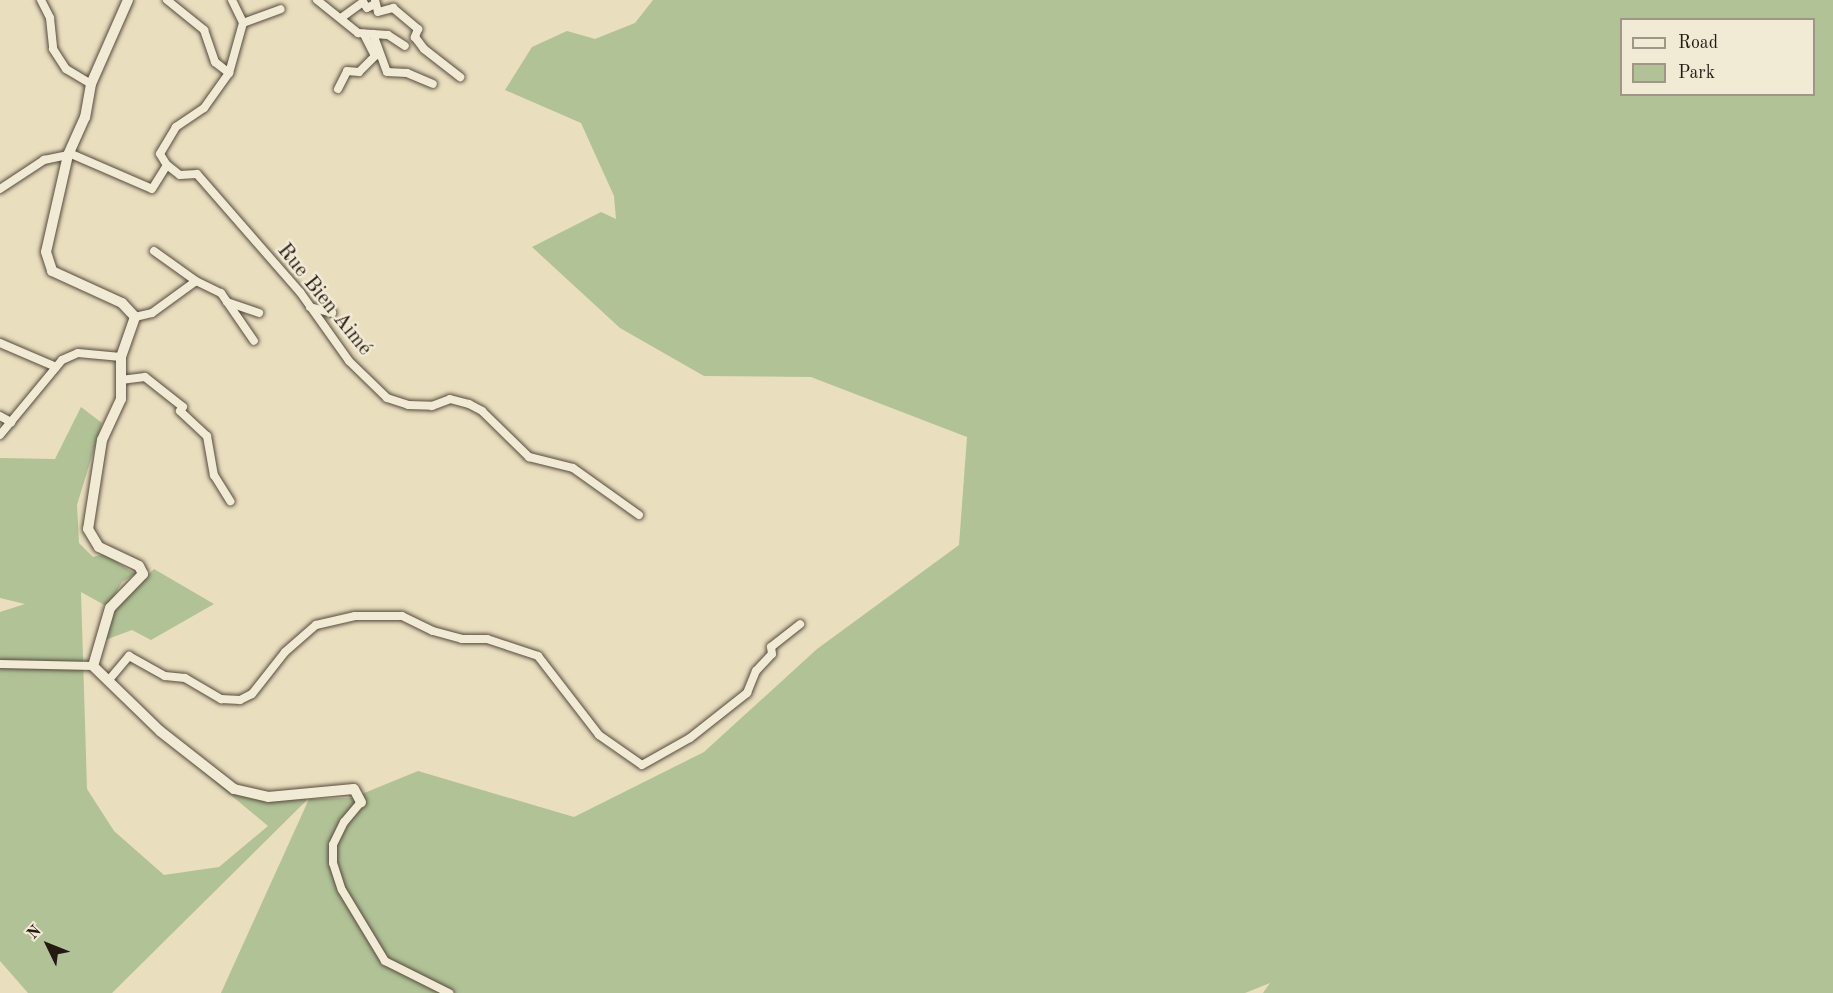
<!DOCTYPE html>
<html>
<head>
<meta charset="utf-8">
<style>
	body { margin:0 }
	#map { position:relative; width:1833px; height:993px; overflow:hidden; background:#e9debe; font-family:"Old Standard TT",serif }
	div>[style] { position:absolute }
	.green>* { inset:0; background:#b0c296 }
	.roads { filter:drop-shadow(0 0 2px #564a3e) drop-shadow(0 0 2px #564a3e) }
	.minor>* { height:8px; margin:-4px; padding:0 4px; transform-origin:4px; border-radius:4px; background:#f1ead5 }
	.tertiary>* { height:10px; margin:-5px; padding:0 5px; transform-origin:5px; border-radius:5px; background:#f1ead5 }
	span { translate:-50% -50%; white-space:nowrap; text-align:center; line-height:1.15; -webkit-text-stroke:5px #f1ead5; paint-order:stroke }
	.street-label { font-size:21px; color:#251913 }
	.legend { position:absolute; left:1620px; top:18px; width:195px; height:78px; box-sizing:border-box; background:#f1ead5; border:2px solid #9f9687; margin:0; padding:8px 10px; list-style:none; font-size:18px; color:#251913 }
	.legend li { display:flex; align-items:center; gap:12px; height:30px }
	.legend b { width:30px; border:2px solid #9f9687 }
	.north { position:absolute; left:18px; top:915px; width:60px; height:60px; -webkit-text-stroke:4px #f1ead5; paint-order:stroke; rotate:313deg; font-size:16px; font-weight:700; line-height:24px; text-align:center; color:#251913 }
	.north::after { content:''; display:block; margin:auto; width:21px; height:27px; background:#251913; clip-path:polygon(50% 0,100% 100%,50% 72%,0 100%) }
</style>
</head>
<body>
<div id="map">
	<div class="green">
		<div style="clip-path:polygon(evenodd,653px 0,1833px 0,1833px 993px,1263px 993px,1270px 983px,1245px 993px,221px 993px,309px 799px,352px 798px,418px 771px,574px 817px,704px 752px,817px 649px,959px 545px,967px 437px,811px 377px,704px 376px,620px 328px,532px 247px,601px 212px,616px 219px,614px 196px,581px 123px,505px 90px,532px 47px,567px 31px,595px 39px,635px 23px,653px 0,1622px 20px,1814px 20px,1814px 94px,1622px 94px,1622px 20px)"></div>
		<div style="clip-path:polygon(81px 407px,102px 423px,77px 505px,79px 543px,93px 557px,104px 554px,135px 574px,122px 582px,108px 607px,81px 592px,87px 789px,114px 831px,164px 875px,219px 867px,268px 826px,185px 757px,265px 800px,308px 799px,112px 993px,28px 993px,0 961px,0 612px,25px 604px,0 598px,0 458px,55px 459px)"></div>
		<div style="clip-path:polygon(154px 569px,214px 604px,151px 640px,132px 630px,105px 640px,112px 610px)"></div>
	</div>
	<div class="roads">
		<div class="minor">
			<div style="left:41px;top:0;width:20px;rotate:63deg"></div>
			<div style="left:50px;top:18px;width:31px;rotate:84deg"></div>
			<div style="left:53px;top:49px;width:24px;rotate:57deg"></div>
			<div style="left:66px;top:69px;width:29px;rotate:31deg"></div>
			<div style="left:167px;top:0;width:48px;rotate:39deg"></div>
			<div style="left:204px;top:30px;width:34px;rotate:71deg"></div>
			<div style="left:215px;top:62px;width:18px;rotate:38deg"></div>
			<div style="left:232px;top:0;width:25px;rotate:64deg"></div>
			<div style="left:243px;top:23px;width:52px;rotate:105.6deg"></div>
			<div style="left:229px;top:73px;width:43px;rotate:125.5deg"></div>
			<div style="left:204px;top:108px;width:34px;rotate:146deg"></div>
			<div style="left:176px;top:127px;width:31px;rotate:121deg"></div>
			<div style="left:160px;top:154px;width:13px;rotate:58deg"></div>
			<div style="left:167px;top:165px;width:16px;rotate:38deg"></div>
			<div style="left:180px;top:175px;width:17px;rotate:-3deg"></div>
			<div style="left:197px;top:174px;width:157px;rotate:48.9deg"></div>
			<div style="left:300px;top:292px;width:85px;rotate:54.6deg"></div>
			<div style="left:349px;top:361px;width:53px;rotate:44.2deg"></div>
			<div style="left:387px;top:398px;width:22px;rotate:18deg"></div>
			<div style="left:408px;top:405px;width:24px;rotate:2deg"></div>
			<div style="left:432px;top:406px;width:19px;rotate:-21deg"></div>
			<div style="left:450px;top:399px;width:20px;rotate:15deg"></div>
			<div style="left:469px;top:404px;width:15px;rotate:28deg"></div>
			<div style="left:482px;top:411px;width:66px;rotate:44.4deg"></div>
			<div style="left:529px;top:457px;width:45px;rotate:14deg"></div>
			<div style="left:573px;top:468px;width:81px;rotate:35.5deg"></div>
			<div style="left:317px;top:0;width:53px;rotate:38.8deg"></div>
			<div style="left:358px;top:33px;width:30px;rotate:4deg"></div>
			<div style="left:388px;top:35px;width:20px;rotate:33deg"></div>
			<div style="left:375px;top:0;width:12px;rotate:76deg"></div>
			<div style="left:378px;top:12px;width:16px;rotate:-15deg"></div>
			<div style="left:393px;top:8px;width:33px;rotate:40deg"></div>
			<div style="left:418px;top:29px;width:9px;rotate:111deg"></div>
			<div style="left:415px;top:37px;width:15px;rotate:53deg"></div>
			<div style="left:424px;top:49px;width:46px;rotate:37.9deg"></div>
			<div style="left:341px;top:18px;width:27px;rotate:-36deg"></div>
			<div style="left:363px;top:2px;width:7px;rotate:56deg"></div>
			<div style="left:367px;top:8px;width:9px;rotate:-27deg"></div>
			<div style="left:243px;top:23px;width:40px;rotate:-20.2deg"></div>
			<div style="left:373px;top:34px;width:40px;rotate:69.8deg"></div>
			<div style="left:387px;top:72px;width:20px;rotate:3deg"></div>
			<div style="left:407px;top:73px;width:28px;rotate:23deg"></div>
			<div style="left:338px;top:89px;width:20px;rotate:-63deg"></div>
			<div style="left:347px;top:71px;width:12px;rotate:5deg"></div>
			<div style="left:359px;top:72px;width:23px;rotate:-45deg"></div>
			<div style="left:375px;top:56px;width:25px;rotate:-117deg"></div>
			<div style="left:69px;top:153px;width:90px;rotate:23.4deg"></div>
			<div style="left:152px;top:189px;width:28px;rotate:-58deg"></div>
			<div style="left:0;top:189px;width:53px;rotate:-33.4deg"></div>
			<div style="left:44px;top:160px;width:25px;rotate:-12deg"></div>
			<div style="left:154px;top:251px;width:52px;rotate:35.5deg"></div>
			<div style="left:227px;top:302px;width:34px;rotate:19deg"></div>
			<div style="left:310px;top:307px;width:23px;rotate:15deg"></div>
			<div style="left:135px;top:317px;width:17px;rotate:-13deg"></div>
			<div style="left:152px;top:313px;width:54px;rotate:-36deg"></div>
			<div style="left:196px;top:281px;width:28px;rotate:26deg"></div>
			<div style="left:221px;top:293px;width:58px;rotate:55.5deg"></div>
			<div style="left:0;top:343px;width:61px;rotate:23.2deg"></div>
			<div style="left:121px;top:380px;width:24px;rotate:-7deg"></div>
			<div style="left:145px;top:377px;width:48px;rotate:38.3deg"></div>
			<div style="left:183px;top:407px;width:5px;rotate:127deg"></div>
			<div style="left:180px;top:411px;width:37px;rotate:43deg"></div>
			<div style="left:207px;top:436px;width:40px;rotate:80deg"></div>
			<div style="left:214px;top:475px;width:31px;rotate:58deg"></div>
			<div style="left:0;top:416px;width:13px;rotate:29deg"></div>
			<div style="left:0;top:435px;width:97px;rotate:-50.4deg"></div>
			<div style="left:62px;top:360px;width:17px;rotate:-24deg"></div>
			<div style="left:78px;top:353px;width:43px;rotate:5.3deg"></div>
			<div style="left:0;top:664px;width:93px;rotate:1.2deg"></div>
			<div style="left:108px;top:681px;width:33px;rotate:-50deg"></div>
			<div style="left:129px;top:656px;width:41px;rotate:29.1deg"></div>
			<div style="left:165px;top:676px;width:20px;rotate:6deg"></div>
			<div style="left:185px;top:678px;width:42px;rotate:30.3deg"></div>
			<div style="left:221px;top:699px;width:19px;rotate:3deg"></div>
			<div style="left:240px;top:700px;width:13px;rotate:-27deg"></div>
			<div style="left:252px;top:694px;width:53px;rotate:-51.8deg"></div>
			<div style="left:285px;top:652px;width:41px;rotate:-41.1deg"></div>
			<div style="left:316px;top:625px;width:40px;rotate:-13deg"></div>
			<div style="left:355px;top:616px;width:47px"></div>
			<div style="left:402px;top:616px;width:34px;rotate:26deg"></div>
			<div style="left:433px;top:631px;width:30px;rotate:15deg"></div>
			<div style="left:462px;top:639px;width:25px"></div>
			<div style="left:487px;top:639px;width:54px;rotate:18.4deg"></div>
			<div style="left:538px;top:656px;width:100px;rotate:52.3deg"></div>
			<div style="left:599px;top:735px;width:52px;rotate:34.9deg"></div>
			<div style="left:642px;top:765px;width:55px;rotate:-29.4deg"></div>
			<div style="left:690px;top:738px;width:73px;rotate:-38.3deg"></div>
			<div style="left:747px;top:693px;width:24px;rotate:-68deg"></div>
			<div style="left:756px;top:671px;width:23px;rotate:-47deg"></div>
			<div style="left:772px;top:654px;width:7px;rotate:-98deg"></div>
			<div style="left:771px;top:647px;width:37px;rotate:-38deg"></div>
			<div style="left:361px;top:802px;width:26px;rotate:130deg"></div>
			<div style="left:344px;top:822px;width:25px;rotate:116deg"></div>
			<div style="left:333px;top:845px;width:18px;rotate:90deg"></div>
			<div style="left:333px;top:863px;width:28px;rotate:72deg"></div>
			<div style="left:342px;top:890px;width:83px;rotate:58.8deg"></div>
			<div style="left:385px;top:961px;width:72px;rotate:26.6deg"></div>
		</div>
		<div class="tertiary">
			<div style="left:128px;top:0;width:92px;rotate:113.8deg"></div>
			<div style="left:91px;top:84px;width:34px;rotate:100deg"></div>
			<div style="left:85px;top:117px;width:42px;rotate:114.1deg"></div>
			<div style="left:68px;top:155px;width:99px;rotate:102.8deg"></div>
			<div style="left:46px;top:252px;width:20px;rotate:72deg"></div>
			<div style="left:52px;top:271px;width:77px;rotate:24.6deg"></div>
			<div style="left:122px;top:303px;width:19px;rotate:47deg"></div>
			<div style="left:135px;top:317px;width:42px;rotate:109.3deg"></div>
			<div style="left:121px;top:357px;width:42px;rotate:90deg"></div>
			<div style="left:121px;top:399px;width:45px;rotate:114.9deg"></div>
			<div style="left:102px;top:440px;width:90px;rotate:98.9deg"></div>
			<div style="left:88px;top:529px;width:21px;rotate:59deg"></div>
			<div style="left:99px;top:547px;width:44px;rotate:25.4deg"></div>
			<div style="left:139px;top:566px;width:9px;rotate:63deg"></div>
			<div style="left:143px;top:574px;width:47px;rotate:134.1deg"></div>
			<div style="left:110px;top:608px;width:60px;rotate:106.3deg"></div>
			<div style="left:93px;top:666px;width:93px;rotate:44.1deg"></div>
			<div style="left:160px;top:731px;width:94px;rotate:38.1deg"></div>
			<div style="left:234px;top:789px;width:35px;rotate:13deg"></div>
			<div style="left:268px;top:797px;width:86px;rotate:-5.3deg"></div>
			<div style="left:354px;top:789px;width:15px;rotate:62deg"></div>
		</div>
	</div>
	<div class="street-label">
		<span style="left:324px;top:300px;rotate:51deg">Rue Bien Aimé</span>
	</div>
	<ul class="legend">
	<li><b style="height:8px;background:#f1ead5"></b>Road</li>
	<li><b style="height:16px;background:#b0c296"></b>Park</li>
	</ul>
	<div class="north">N</div>
</div>
</body>
</html>
